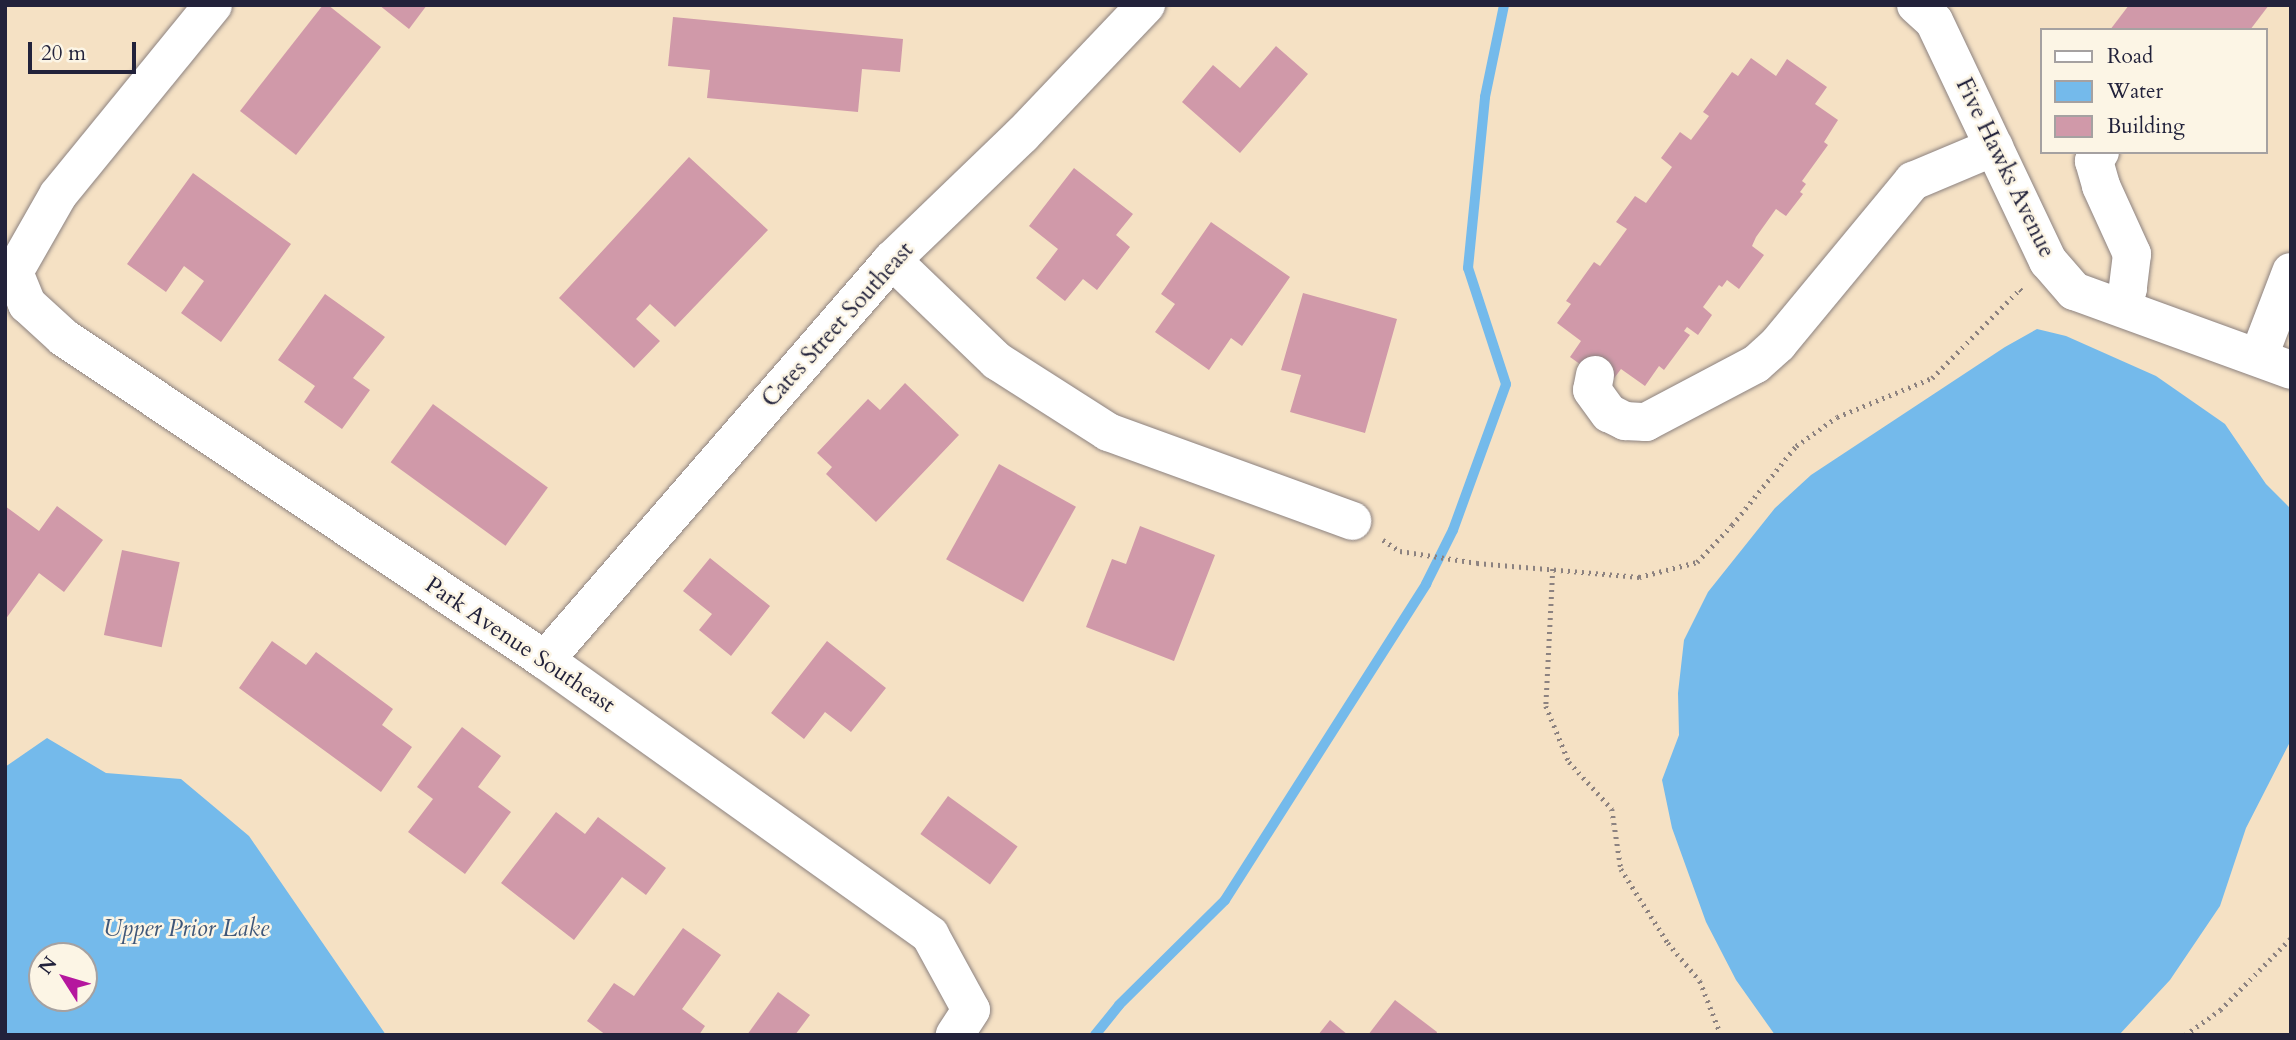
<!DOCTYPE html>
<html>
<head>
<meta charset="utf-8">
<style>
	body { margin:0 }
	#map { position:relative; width:2296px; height:1040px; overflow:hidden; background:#f5e1c4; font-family:Cardo,serif }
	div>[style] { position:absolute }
	.water>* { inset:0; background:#74baeb }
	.stream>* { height:10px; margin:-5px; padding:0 5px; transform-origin:5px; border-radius:5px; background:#74baeb }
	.building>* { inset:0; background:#d099a9; transform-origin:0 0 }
	.path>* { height:4.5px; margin-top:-2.25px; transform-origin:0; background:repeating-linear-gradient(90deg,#8c8280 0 2px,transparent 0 7px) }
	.roads { filter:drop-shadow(0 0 2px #8c8280) drop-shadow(0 0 2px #8c8280) }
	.minor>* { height:38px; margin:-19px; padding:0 19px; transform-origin:19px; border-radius:19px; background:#fff }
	span { translate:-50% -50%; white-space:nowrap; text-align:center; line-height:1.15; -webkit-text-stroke:5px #fcf5e5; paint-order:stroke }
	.street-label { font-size:23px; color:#22223b }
	.water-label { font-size:24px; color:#3f5779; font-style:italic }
	.frame { position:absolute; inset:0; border:7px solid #22223b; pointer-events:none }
	.legend { position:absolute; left:2040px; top:28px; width:228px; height:126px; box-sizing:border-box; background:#fcf5e5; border:2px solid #a5a1a1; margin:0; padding:9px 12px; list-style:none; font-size:21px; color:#22223b }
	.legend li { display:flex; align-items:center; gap:14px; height:35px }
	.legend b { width:35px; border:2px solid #a5a1a1 }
	.north { position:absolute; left:28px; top:942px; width:70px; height:70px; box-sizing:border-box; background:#fcf5e5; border:2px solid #a5a1a1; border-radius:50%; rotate:307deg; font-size:19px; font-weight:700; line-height:28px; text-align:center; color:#22223b }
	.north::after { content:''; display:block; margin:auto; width:24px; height:32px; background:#b5179e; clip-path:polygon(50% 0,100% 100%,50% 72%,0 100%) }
	.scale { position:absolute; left:28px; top:42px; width:108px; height:32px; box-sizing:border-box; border:4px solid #22223b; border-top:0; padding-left:9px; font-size:21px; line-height:24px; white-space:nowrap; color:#22223b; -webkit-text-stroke:5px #fcf5e5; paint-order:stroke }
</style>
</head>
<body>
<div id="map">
	<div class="water">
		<div style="clip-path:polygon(2037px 329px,2066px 336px,2156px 376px,2225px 424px,2266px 484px,2291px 509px,2291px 740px,2246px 828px,2220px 906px,2170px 980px,2119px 1035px,1775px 1035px,1736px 980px,1706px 922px,1672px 828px,1662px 780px,1679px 735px,1678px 693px,1684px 640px,1708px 592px,1775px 508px,1811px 475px,2005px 347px)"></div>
		<div style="clip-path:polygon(evenodd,47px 738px,106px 773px,181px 779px,249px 836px,386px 1035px,5px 1035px,5px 767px,47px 738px,42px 956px,84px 956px,84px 998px,42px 998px,42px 956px)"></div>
	</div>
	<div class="stream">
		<div style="left:1095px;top:1035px;width:38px;rotate:-51deg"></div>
		<div style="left:1119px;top:1005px;width:149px;rotate:-44.7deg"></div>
		<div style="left:1225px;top:900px;width:375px;rotate:-57.5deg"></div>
		<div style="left:1426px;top:584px;width:60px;rotate:-63.4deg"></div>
		<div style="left:1453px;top:530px;width:155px;rotate:-70deg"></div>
		<div style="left:1506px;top:384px;width:122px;rotate:-108.1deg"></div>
		<div style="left:1468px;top:268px;width:172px;rotate:-84.3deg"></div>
		<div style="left:1485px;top:97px;width:94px;rotate:-78.3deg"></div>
	</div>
	<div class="building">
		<div style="clip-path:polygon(323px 5px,328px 5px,381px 47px,296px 155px,240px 111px)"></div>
		<div style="clip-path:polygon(379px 5px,427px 5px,409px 29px)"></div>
		<div style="clip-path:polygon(2129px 5px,2269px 5px,2250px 30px,2110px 30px)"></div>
		<div style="clip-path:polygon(673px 17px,903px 39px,900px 72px,862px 69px,858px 112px,707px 98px,710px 70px,668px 66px)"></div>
		<div style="clip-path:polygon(1276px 46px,1308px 74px,1240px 153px,1182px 102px,1213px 65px,1240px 88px)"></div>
		<div style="clip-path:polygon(1751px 58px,1776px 76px,1787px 59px,1827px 87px,1815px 104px,1838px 120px,1824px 142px,1828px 145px,1802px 181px,1806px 184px,1800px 192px,1803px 194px,1786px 216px,1776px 209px,1756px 237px,1752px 246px,1764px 255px,1739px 289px,1727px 280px,1722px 287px,1719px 285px,1703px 307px,1712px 315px,1698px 335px,1687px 327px,1684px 331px,1690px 335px,1664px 370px,1659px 366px,1645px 386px,1621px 369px,1609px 385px,1570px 357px,1581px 341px,1557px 323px,1571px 304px,1566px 301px,1594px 262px,1600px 266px,1627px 229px,1616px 222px,1635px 196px,1646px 203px,1672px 167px,1661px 158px,1680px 132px,1691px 140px,1709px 116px,1703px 112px,1732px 72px,1738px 76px)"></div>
		<div style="clip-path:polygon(689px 157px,768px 230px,675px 327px,650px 304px,636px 319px,660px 341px,634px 368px,559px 298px)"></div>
		<div style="clip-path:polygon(1074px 168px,1133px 214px,1116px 235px,1130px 247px,1097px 290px,1083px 279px,1065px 301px,1036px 278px,1058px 249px,1029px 226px)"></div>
		<div style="clip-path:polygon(193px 173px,291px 244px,221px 342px,181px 313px,204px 281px,184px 266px,166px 292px,127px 264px)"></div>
		<div style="clip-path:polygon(1211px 222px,1290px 277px,1242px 346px,1231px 338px,1209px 370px,1155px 332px,1175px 304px,1161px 294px)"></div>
		<div style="clip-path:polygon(1303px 293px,1397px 319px,1365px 433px,1290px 412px,1301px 375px,1281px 370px)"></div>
		<div style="clip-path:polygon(325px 294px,385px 337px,353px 378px,370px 390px,342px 429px,304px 402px,315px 386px,278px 360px)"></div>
		<div style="clip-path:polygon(905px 383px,959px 435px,876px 522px,826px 474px,832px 467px,817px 453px,868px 399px,880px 410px)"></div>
		<div style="left:433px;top:404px;width:142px;height:72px;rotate:36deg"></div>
		<div style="left:999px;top:464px;width:88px;height:109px;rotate:29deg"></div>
		<div style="clip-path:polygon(5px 506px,39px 531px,57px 506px,103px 540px,64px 592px,39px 573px,5px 620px)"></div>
		<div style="clip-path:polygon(1140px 526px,1215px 555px,1174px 661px,1086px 627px,1112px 559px,1126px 564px)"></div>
		<div style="left:122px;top:550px;width:59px;height:87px;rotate:12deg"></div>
		<div style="clip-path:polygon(710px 558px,770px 606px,731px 656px,699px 630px,712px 614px,683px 591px)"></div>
		<div style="clip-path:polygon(272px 641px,306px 665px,316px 652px,393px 709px,382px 725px,412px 747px,381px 792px,239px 688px)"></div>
		<div style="clip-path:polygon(827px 641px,886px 688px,851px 732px,825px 712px,804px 739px,771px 713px)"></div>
		<div style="clip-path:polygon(462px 727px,501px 756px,478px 787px,511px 812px,465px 874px,408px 832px,433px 799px,417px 787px)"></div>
		<div style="left:948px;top:796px;width:86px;height:47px;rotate:36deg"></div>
		<div style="clip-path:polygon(556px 812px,585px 834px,598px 817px,666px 868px,646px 895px,622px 877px,574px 940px,501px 883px)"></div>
		<div style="clip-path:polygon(683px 928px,721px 955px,682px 1009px,705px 1026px,699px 1035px,606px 1035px,587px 1021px,614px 983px,634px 996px)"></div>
		<div style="clip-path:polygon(778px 992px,810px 1015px,795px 1035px,747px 1035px)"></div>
		<div style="clip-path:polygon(1395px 1000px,1437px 1032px,1436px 1035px,1368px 1035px)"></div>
		<div style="clip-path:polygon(1330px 1020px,1348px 1035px,1318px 1035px)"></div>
	</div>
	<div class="path">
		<div style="left:1383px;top:540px;width:20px;rotate:33deg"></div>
		<div style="left:1400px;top:551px;width:78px;rotate:8.9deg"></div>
		<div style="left:1477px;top:563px;width:163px;rotate:4.9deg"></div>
		<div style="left:1639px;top:577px;width:60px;rotate:-14.5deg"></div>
		<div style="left:1697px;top:562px;width:51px;rotate:-46.6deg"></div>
		<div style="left:1732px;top:525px;width:102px;rotate:-51deg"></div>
		<div style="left:1796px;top:446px;width:50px;rotate:-35.3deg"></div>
		<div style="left:1837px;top:417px;width:103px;rotate:-22.3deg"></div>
		<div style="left:1932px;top:378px;width:125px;rotate:-45.3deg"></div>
		<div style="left:2020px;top:289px;width:3px;rotate:45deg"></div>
		<div style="left:1553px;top:569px;width:137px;rotate:92.9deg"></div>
		<div style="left:1546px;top:706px;width:61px;rotate:67.7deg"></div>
		<div style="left:1569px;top:762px;width:64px;rotate:47.5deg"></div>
		<div style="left:1612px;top:809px;width:61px;rotate:81.5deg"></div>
		<div style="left:1621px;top:869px;width:88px;rotate:57.6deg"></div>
		<div style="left:1668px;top:943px;width:50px;rotate:49.9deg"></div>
		<div style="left:1700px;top:981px;width:58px;rotate:68.7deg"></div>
		<div style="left:2185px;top:1035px;width:43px;rotate:-35.5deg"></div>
		<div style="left:2220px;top:1010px;width:101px;rotate:-45.4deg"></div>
	</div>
	<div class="roads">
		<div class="minor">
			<div style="left:213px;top:5px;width:245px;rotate:129.2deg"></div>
			<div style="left:58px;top:195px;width:89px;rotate:119.7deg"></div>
			<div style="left:14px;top:272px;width:35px;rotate:68deg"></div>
			<div style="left:27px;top:304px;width:49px;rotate:42.5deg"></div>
			<div style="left:63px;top:337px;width:580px;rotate:33.83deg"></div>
			<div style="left:545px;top:660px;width:473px;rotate:35.5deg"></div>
			<div style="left:930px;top:935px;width:85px;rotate:61.3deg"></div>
			<div style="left:971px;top:1010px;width:30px;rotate:123deg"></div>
			<div style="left:1916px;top:5px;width:24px;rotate:42deg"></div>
			<div style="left:1934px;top:21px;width:266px;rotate:64.6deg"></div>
			<div style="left:2048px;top:261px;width:40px;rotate:49deg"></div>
			<div style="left:2074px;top:291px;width:231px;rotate:20deg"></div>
			<div style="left:2100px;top:152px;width:11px;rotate:124deg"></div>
			<div style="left:2094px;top:161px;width:26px;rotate:74deg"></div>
			<div style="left:2101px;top:186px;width:75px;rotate:65.5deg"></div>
			<div style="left:2132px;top:254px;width:35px;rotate:97deg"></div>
			<div style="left:2128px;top:289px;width:18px;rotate:112deg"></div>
			<div style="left:892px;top:260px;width:146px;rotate:43.9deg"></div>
			<div style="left:997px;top:361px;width:132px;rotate:32.6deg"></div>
			<div style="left:1108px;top:432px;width:260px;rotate:20deg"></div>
			<div style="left:2259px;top:356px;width:90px;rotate:-69.1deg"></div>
			<div style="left:1595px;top:375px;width:15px;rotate:101deg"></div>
			<div style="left:1592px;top:390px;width:29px;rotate:54deg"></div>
			<div style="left:1609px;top:413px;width:18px;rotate:27deg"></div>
			<div style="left:1625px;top:421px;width:21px;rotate:3deg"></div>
			<div style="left:1646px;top:422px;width:124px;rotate:-27.8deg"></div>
			<div style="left:1756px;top:364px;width:30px;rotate:-42deg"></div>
			<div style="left:1778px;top:344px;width:212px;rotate:-50.4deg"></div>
			<div style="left:1913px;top:181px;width:88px;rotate:-22.8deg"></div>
			<div style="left:545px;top:660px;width:530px;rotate:-49.06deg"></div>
			<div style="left:892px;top:260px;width:180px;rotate:-43.9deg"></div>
			<div style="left:1022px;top:135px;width:180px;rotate:-46.4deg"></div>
		</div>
	</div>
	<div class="street-label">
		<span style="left:2005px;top:168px;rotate:64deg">Five Hawks Avenue</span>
		<span style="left:838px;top:325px;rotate:-48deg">Cates Street Southeast</span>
		<span style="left:520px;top:645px;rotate:34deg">Park Avenue Southeast</span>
	</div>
	<div class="water-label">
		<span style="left:186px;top:929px">Upper Prior Lake</span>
	</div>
	<div class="frame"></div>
	<ul class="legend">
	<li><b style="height:9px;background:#fff"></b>Road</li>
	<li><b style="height:19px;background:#74baeb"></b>Water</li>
	<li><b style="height:19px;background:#d099a9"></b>Building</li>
	</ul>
	<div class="north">N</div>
	<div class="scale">20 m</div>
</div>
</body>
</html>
